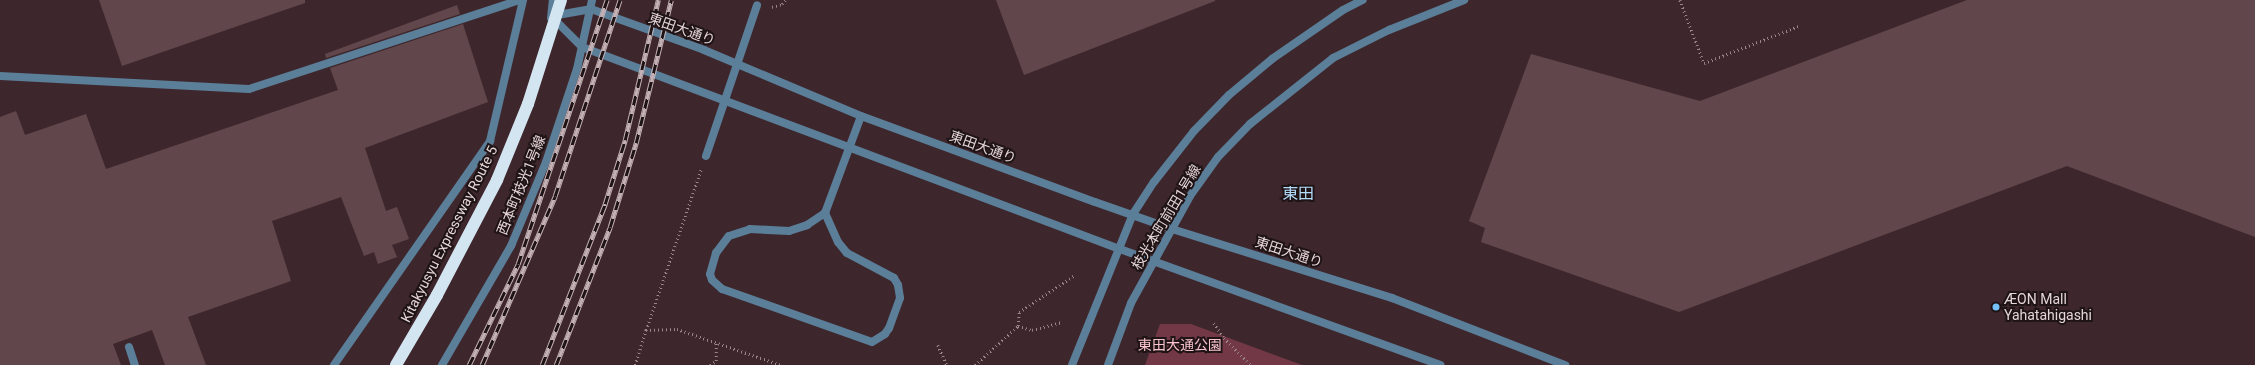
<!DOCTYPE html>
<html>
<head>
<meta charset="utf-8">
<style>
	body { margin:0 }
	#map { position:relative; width:2255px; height:365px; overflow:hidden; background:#3e272c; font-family:Roboto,"Noto Sans JP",sans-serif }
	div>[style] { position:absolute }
	.green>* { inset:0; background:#723846 }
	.building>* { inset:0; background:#61474c }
	.path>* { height:2.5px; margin-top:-1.25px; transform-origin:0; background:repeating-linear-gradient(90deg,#99868a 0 1px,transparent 0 4px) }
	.service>* { height:8px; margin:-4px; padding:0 4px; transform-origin:4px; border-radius:4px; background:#5b7e99 }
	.minor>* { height:8px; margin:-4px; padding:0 4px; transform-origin:4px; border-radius:4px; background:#5b7e99 }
	.tertiary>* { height:8px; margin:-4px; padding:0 4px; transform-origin:4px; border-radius:4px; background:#5b7e99 }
	.rail>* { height:4.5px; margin-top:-2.25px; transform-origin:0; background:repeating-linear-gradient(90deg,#1e1315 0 9px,#c3b1b5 0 18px); box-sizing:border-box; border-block:1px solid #c3b1b5 }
	.pedestrian-bridge>* { height:8px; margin:-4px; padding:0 4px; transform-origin:4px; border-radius:4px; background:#5b7e99 }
	.motorway-bridge>* { height:12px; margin:-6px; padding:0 6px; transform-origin:6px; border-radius:6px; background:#d4e5f2 }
	.dots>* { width:11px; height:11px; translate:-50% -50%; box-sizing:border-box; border:2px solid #1e1315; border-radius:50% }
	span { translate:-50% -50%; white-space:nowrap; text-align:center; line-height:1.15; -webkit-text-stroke:4px #1e1315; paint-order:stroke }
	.street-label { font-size:14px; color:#e5d5d8 }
	.poi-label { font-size:14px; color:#e5d5d8 }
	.left { translate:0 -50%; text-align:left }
	.park-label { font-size:14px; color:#fac4ce }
	.quarter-label { font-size:16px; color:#b4ddfb }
</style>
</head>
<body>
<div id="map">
	<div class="green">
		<div style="clip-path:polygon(1160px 324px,1191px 324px,1302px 365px,1145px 365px)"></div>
	</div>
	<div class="building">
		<div style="clip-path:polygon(99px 0,305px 0,305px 3px,122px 66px)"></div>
		<div style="clip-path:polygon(996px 0,1215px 0,1215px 1px,1024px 75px)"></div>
		<div style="clip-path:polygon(1967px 0,2255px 0,2255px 237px,2067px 166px,1679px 312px,1481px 242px,1485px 228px,1469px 221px,1531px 54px,1700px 101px)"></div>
		<div style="clip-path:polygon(457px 5px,460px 14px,326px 58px,325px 54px)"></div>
		<div style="clip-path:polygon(463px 24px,488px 102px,365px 148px,386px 211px,397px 207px,409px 239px,392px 245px,397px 257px,378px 264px,374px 252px,364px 256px,341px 197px,272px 221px,291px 281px,188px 317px,206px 365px,165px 365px,152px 330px,113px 344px,121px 365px,0 365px,0 117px,16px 111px,25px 135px,86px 114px,106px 169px,338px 90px,330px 68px)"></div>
	</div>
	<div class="path">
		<div style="left:1680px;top:0;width:67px;rotate:69.1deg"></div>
		<div style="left:1704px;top:63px;width:102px;rotate:-21.3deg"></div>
		<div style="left:772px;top:7px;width:10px;rotate:-17deg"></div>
		<div style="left:782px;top:4px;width:5px;rotate:-53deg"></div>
		<div style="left:1214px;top:323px;width:18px;rotate:56deg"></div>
		<div style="left:1224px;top:338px;width:38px;rotate:45deg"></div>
		<div style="left:1018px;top:326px;width:15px;rotate:16deg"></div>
		<div style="left:1032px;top:330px;width:30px;rotate:-15deg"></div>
		<div style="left:646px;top:330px;width:170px;rotate:-71.1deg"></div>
		<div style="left:938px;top:345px;width:22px;rotate:66deg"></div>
		<div style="left:635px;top:365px;width:37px;rotate:-73deg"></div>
		<div style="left:646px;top:330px;width:31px;rotate:-2deg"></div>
		<div style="left:677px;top:329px;width:110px;rotate:19.1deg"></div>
		<div style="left:710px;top:365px;width:7px;rotate:-34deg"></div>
		<div style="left:716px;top:361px;width:18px;rotate:-90deg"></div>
		<div style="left:975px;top:365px;width:58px;rotate:-42.2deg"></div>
		<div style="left:1018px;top:326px;width:14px;rotate:-86deg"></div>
		<div style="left:1019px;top:312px;width:67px;rotate:-33.5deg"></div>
	</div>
	<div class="service">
		<div style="left:129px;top:347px;width:19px;rotate:72deg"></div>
	</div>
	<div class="minor">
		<div style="left:0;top:76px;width:249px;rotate:3deg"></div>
		<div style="left:249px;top:89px;width:284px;rotate:-18.2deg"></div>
		<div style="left:825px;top:213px;width:32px;rotate:66deg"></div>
		<div style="left:838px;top:242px;width:14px;rotate:51deg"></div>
		<div style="left:847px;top:253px;width:53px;rotate:28deg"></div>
		<div style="left:894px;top:278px;width:8px;rotate:60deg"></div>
		<div style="left:898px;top:285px;width:13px;rotate:81deg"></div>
		<div style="left:900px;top:298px;width:32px;rotate:110deg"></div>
		<div style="left:889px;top:328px;width:7px;rotate:124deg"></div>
		<div style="left:885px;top:334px;width:15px;rotate:148deg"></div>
		<div style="left:872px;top:342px;width:159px;rotate:-160.5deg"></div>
		<div style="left:722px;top:289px;width:13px;rotate:-138deg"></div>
		<div style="left:712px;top:280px;width:6px;rotate:-108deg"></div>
		<div style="left:710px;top:274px;width:22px;rotate:-74deg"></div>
		<div style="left:716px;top:253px;width:21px;rotate:-53deg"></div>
		<div style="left:729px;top:236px;width:22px;rotate:-18deg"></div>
		<div style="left:750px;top:229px;width:39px;rotate:3deg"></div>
		<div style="left:789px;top:231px;width:19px;rotate:-18deg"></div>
		<div style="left:807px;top:225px;width:22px;rotate:-34deg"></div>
		<div style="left:825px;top:213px;width:103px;rotate:-69.6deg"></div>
		<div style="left:334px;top:365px;width:273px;rotate:-55.1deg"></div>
		<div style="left:490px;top:141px;width:145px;rotate:-76.8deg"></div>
	</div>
	<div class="tertiary">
		<div style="left:552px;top:16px;width:40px;rotate:-10deg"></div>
		<div style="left:591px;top:9px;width:120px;rotate:19.9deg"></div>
		<div style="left:704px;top:50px;width:170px;rotate:22.8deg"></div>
		<div style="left:861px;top:116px;width:249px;rotate:20.2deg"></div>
		<div style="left:1095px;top:202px;width:82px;rotate:19.3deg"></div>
		<div style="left:1172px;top:229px;width:231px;rotate:17.4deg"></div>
		<div style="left:1392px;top:298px;width:186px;rotate:21.2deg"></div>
		<div style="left:552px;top:17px;width:42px;rotate:45deg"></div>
		<div style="left:582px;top:47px;width:572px;rotate:20.59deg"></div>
		<div style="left:1117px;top:248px;width:344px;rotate:19.9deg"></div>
		<div style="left:551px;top:18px;width:18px;rotate:-84deg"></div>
		<div style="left:442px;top:365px;width:138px;rotate:-59.9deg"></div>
		<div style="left:511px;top:246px;width:91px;rotate:-67.4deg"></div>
		<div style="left:546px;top:162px;width:98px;rotate:-71.6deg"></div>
		<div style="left:577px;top:69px;width:71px;rotate:-77.7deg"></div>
		<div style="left:1072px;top:365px;width:163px;rotate:-68deg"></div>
		<div style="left:1133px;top:214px;width:38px;rotate:-57deg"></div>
		<div style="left:1154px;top:182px;width:65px;rotate:-51.9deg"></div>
		<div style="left:1194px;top:131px;width:50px;rotate:-45.8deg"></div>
		<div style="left:1229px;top:95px;width:56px;rotate:-39.9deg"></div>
		<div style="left:1272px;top:59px;width:86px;rotate:-34.6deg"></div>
		<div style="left:1343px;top:10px;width:22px;rotate:-27deg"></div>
		<div style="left:1108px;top:365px;width:66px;rotate:-69.6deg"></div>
		<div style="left:1131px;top:303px;width:122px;rotate:-61.1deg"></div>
		<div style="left:1190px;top:196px;width:48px;rotate:-54.3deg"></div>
		<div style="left:1218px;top:157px;width:46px;rotate:-45.9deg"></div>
		<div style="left:1250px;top:124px;width:106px;rotate:-38.5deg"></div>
		<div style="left:1333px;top:58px;width:63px;rotate:-26.6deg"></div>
		<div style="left:1389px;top:30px;width:81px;rotate:-21.8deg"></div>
	</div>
	<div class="rail">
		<div style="left:469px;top:365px;width:112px;rotate:-64.1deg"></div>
		<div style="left:518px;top:264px;width:279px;rotate:-71.4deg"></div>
		<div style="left:482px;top:365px;width:184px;rotate:-66.6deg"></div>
		<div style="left:555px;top:196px;width:206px;rotate:-71.7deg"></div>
		<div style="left:542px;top:365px;width:173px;rotate:-68.6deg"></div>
		<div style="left:605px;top:204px;width:67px;rotate:-72.6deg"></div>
		<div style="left:625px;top:140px;width:144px;rotate:-76.7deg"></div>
		<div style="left:556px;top:365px;width:148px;rotate:-68.6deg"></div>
		<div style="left:610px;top:227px;width:88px;rotate:-72.8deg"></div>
		<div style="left:636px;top:143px;width:147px;rotate:-76.2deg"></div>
	</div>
	<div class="pedestrian-bridge">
		<div style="left:706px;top:156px;width:159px;rotate:-71.3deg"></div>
	</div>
	<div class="motorway-bridge">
		<div style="left:396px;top:365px;width:81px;rotate:-59.6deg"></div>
		<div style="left:437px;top:295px;width:130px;rotate:-62.4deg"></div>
		<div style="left:497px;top:180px;width:82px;rotate:-67.8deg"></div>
		<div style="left:528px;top:104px;width:109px;rotate:-72.4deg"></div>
	</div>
	<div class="dots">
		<div style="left:1996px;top:307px;background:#75c0f6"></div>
	</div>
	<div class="street-label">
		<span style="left:682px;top:29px;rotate:20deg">東田大通り</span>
		<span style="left:983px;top:147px;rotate:20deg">東田大通り</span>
		<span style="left:521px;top:185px;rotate:-68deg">西本町枝光1号線</span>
		<span style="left:1166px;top:217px;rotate:-59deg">枝光本町前田1号線</span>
		<span style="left:449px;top:234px;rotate:-63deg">Kitakyusyu Expressway Route 5</span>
		<span style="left:1289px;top:252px;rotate:18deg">東田大通り</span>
	</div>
	<div class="poi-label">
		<span class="left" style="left:2004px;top:307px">ÆON Mall<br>Yahatahigashi</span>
	</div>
	<div class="park-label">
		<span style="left:1180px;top:345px">東田大通公園</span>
	</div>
	<div class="quarter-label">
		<span style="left:1298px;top:194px">東田</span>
	</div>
</div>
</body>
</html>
